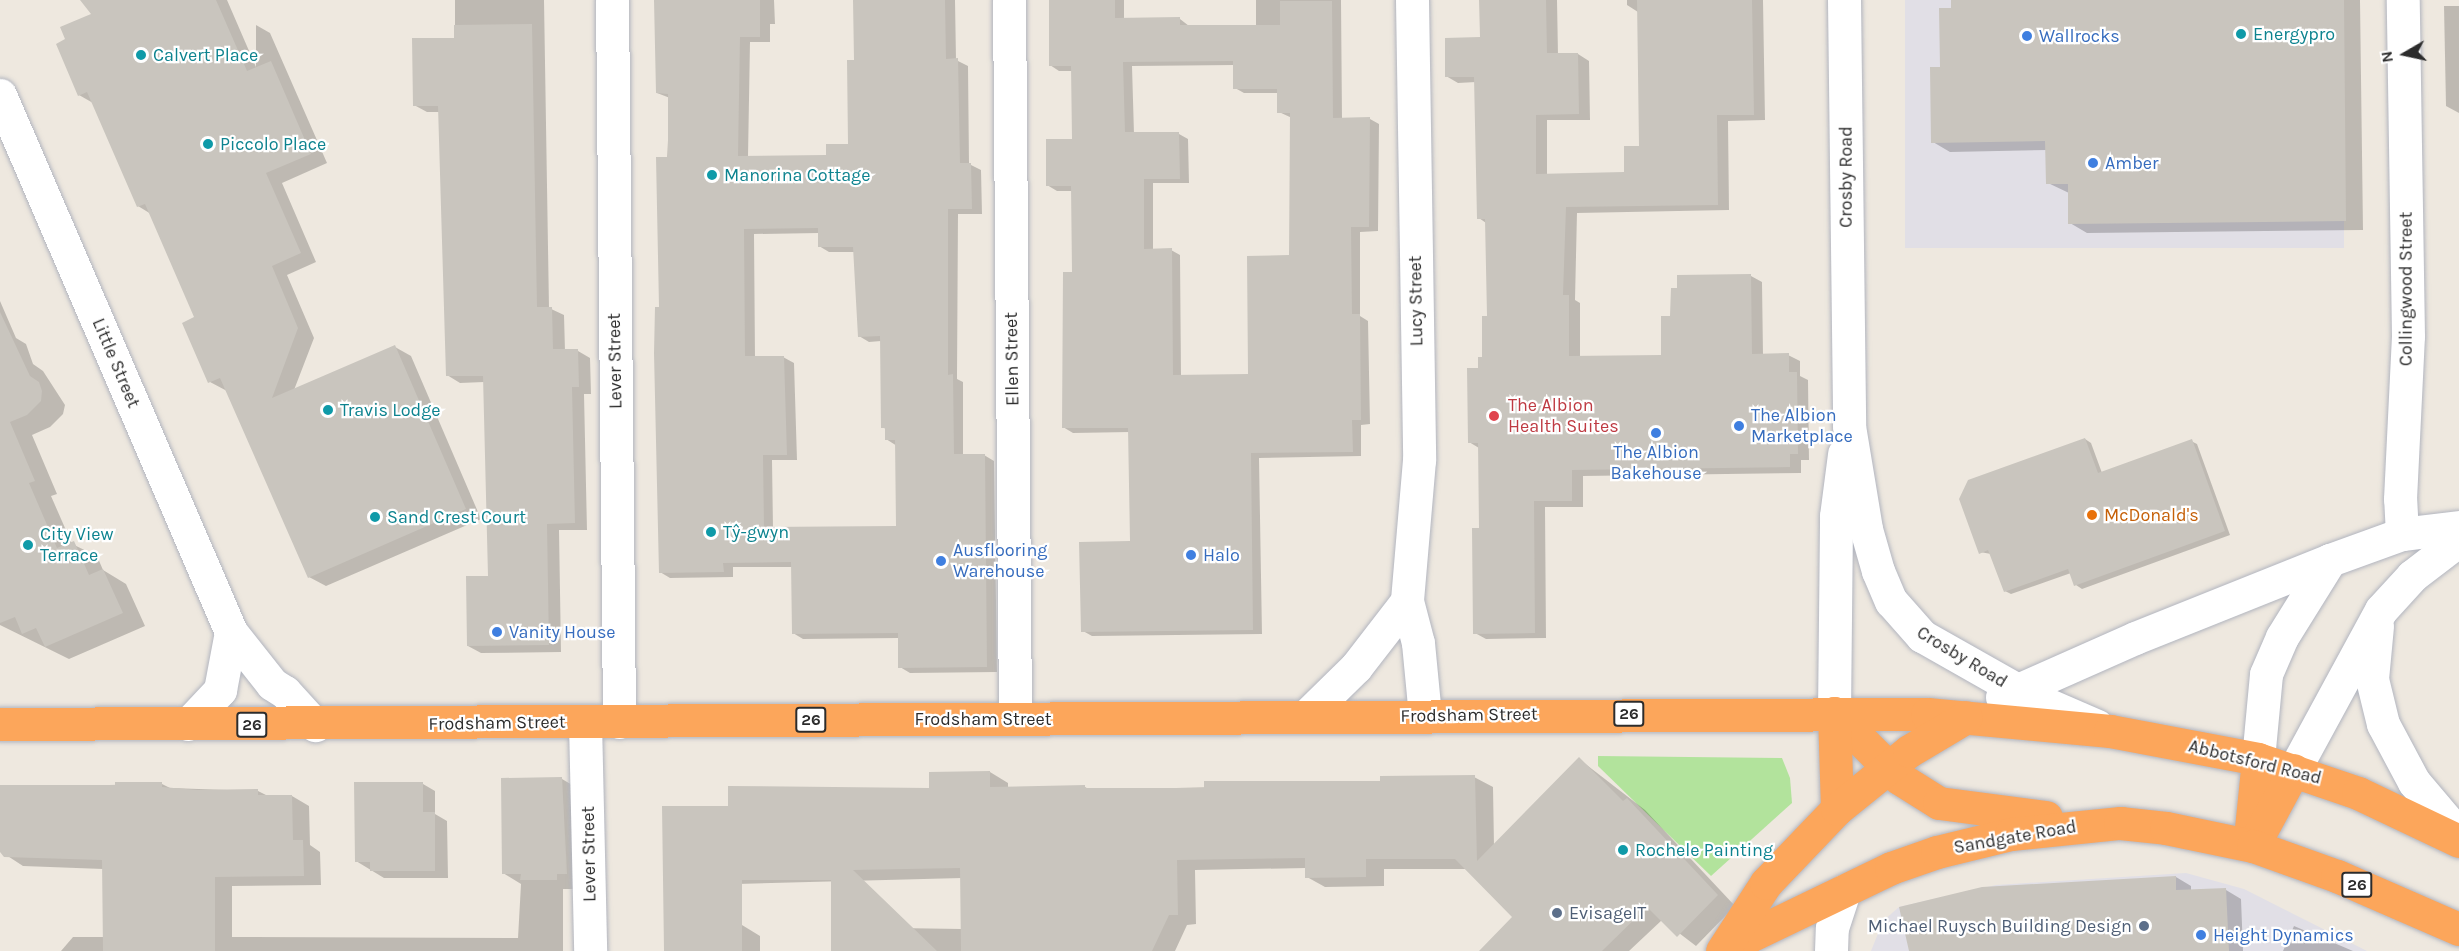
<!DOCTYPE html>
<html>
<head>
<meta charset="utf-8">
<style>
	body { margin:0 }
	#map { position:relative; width:2459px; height:951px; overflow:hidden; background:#eee8df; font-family:Karla,sans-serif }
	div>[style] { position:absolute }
	.industrial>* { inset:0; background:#e1dfe6; transform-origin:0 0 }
	.green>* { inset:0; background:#b2e39c }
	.shadow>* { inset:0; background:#0003 }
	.building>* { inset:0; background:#c9c5be }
	.roads { filter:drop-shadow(0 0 2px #b2b5bf) drop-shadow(0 0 2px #b2b5bf) }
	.street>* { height:33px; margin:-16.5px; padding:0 16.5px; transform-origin:16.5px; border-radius:16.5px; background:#fff }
	.secondary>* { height:33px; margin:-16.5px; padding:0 16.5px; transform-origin:16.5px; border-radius:16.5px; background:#fff }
	.highway>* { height:33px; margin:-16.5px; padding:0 16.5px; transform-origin:16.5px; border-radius:16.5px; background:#fca65b }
	.dots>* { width:16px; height:16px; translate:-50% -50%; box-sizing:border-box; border:3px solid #fff; border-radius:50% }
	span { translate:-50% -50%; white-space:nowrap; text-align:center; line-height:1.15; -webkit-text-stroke:4.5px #fff; paint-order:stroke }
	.shield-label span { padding:2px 4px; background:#fff; border:2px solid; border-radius:4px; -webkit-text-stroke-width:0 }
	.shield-label { font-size:16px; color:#2c2c2c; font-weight:700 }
	.culture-label { font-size:18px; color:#0d838f }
	.left { translate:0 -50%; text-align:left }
	.shop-label { font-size:18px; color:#366cbe }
	.street-label { font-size:18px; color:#2c2c2c }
	.health-label { font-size:18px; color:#be3a42 }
	.food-label { font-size:18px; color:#c56008 }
	.service-label { font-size:18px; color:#4e5e75 }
	.right { translate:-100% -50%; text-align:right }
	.north { position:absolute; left:2375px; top:24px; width:60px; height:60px; -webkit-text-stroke:4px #fff; paint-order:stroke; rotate:261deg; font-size:16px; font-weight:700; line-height:24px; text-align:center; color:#2c2c2c }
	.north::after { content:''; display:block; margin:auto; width:21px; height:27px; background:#2c2c2c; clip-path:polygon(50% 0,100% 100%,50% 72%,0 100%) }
</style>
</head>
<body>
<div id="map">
	<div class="industrial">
		<div style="left:1905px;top:0;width:439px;height:248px"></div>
		<div style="clip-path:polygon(2186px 873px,2244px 889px,2367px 951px,1871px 951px,1883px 921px,1899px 907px,1996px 885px)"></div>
	</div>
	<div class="green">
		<div style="clip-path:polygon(1598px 756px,1782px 758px,1790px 778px,1792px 803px,1711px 876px,1598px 766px)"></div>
	</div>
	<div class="shadow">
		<div style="clip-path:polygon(82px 0,227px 0,256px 67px,256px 25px,270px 33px,327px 163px,282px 183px,316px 262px,287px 275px,314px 338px,294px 390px,395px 347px,411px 356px,481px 519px,326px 586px,309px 577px,227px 391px,210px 382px,184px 323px,196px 318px,151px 214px,138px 206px,93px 103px,79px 95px,67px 40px,93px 14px)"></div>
		<div style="clip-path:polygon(455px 0,544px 0,549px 308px,564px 315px,565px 351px,578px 351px,590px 358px,591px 394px,584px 394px,587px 530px,559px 530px,561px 652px,481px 653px,468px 646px,490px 578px,484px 382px,460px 383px,447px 375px,440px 112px,427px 112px,414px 105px,455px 39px)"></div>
		<div style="clip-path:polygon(evenodd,656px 0,774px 0,775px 24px,770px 24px,770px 42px,750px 42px,748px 157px,828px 157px,849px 145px,855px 61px,855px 0,955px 0,956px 60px,968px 66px,969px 164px,981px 170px,982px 214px,958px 214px,957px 379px,963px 382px,963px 456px,984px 455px,994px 461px,997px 672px,910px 673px,900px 667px,899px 638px,803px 639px,793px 633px,793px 567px,733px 567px,733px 577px,670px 578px,660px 572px,660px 309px,670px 98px,657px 93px,656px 0,819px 233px,819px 246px,829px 252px,855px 252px,859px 336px,869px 342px,881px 341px,882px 427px,886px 429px,886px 439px,897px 446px,898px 528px,773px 528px,772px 460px,797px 460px,794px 363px,783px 357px,755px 357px,754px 234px,819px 233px)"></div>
		<div style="clip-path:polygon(evenodd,1050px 0,1124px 0,1124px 19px,1180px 19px,1189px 26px,1256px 26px,1256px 0,1341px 0,1342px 119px,1370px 119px,1379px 124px,1378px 231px,1360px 232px,1360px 316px,1368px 321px,1370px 424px,1361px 425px,1361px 456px,1259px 458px,1262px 634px,1092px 636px,1083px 631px,1132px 542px,1130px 432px,1073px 433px,1063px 427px,1073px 273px,1073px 191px,1057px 191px,1047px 185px,1073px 140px,1072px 71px,1059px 71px,1050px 65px,1050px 0,1235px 65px,1235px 88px,1244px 93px,1279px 93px,1279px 112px,1292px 118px,1290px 257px,1250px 376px,1181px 376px,1180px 255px,1171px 250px,1153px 250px,1153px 183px,1189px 183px,1188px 139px,1179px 134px,1134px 134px,1132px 66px,1235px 65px)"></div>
		<div style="clip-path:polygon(1480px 0,1557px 0,1558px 55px,1578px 54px,1589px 61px,1590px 120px,1547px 120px,1547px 176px,1626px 174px,1640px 147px,1638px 12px,1627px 5px,1627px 0,1763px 0,1765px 120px,1728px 121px,1729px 210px,1577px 213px,1575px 300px,1580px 303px,1580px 358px,1662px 357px,1672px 317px,1751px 276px,1762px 282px,1763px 355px,1788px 355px,1800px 361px,1800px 376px,1808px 380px,1809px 460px,1801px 460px,1801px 473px,1583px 476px,1583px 507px,1545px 507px,1546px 638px,1486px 639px,1475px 633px,1481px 529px,1479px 448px,1469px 442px,1488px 318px,1486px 223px,1479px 218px,1476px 82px,1458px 83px,1446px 76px,1482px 39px)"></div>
		<div style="clip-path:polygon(1952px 0,2360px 0,2363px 230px,2087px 233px,2070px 223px,2069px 193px,2048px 183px,2047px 150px,1950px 152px,1933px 142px)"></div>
		<div style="clip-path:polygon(2444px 6px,2459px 6px,2459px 113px,2446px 106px)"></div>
		<div style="clip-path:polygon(0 301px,16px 338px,26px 344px,33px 364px,43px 371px,65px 405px,63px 414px,50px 427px,32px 435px,57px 494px,51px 496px,72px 544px,97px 556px,103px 570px,126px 584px,145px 626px,69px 659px,0 625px)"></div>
		<div style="clip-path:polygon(2085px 439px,2091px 443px,2102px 473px,2191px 441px,2197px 444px,2230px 535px,2082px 589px,2076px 585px,2071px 573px,2011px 594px,2005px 591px,1991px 554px,1980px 552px)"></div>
		<div style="clip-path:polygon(1579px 759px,1645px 810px,1735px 906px,1696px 946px,1662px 920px,1629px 951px,1481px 951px,1515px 918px,1467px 869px,1384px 869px,1384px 886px,1325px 887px,1307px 877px,1306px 868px,1195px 870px,1196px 924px,1187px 925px,1175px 951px,832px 951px,832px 927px,962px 929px,962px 878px,737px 884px,742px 925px,760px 936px,760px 951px,665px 951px,729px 808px,930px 789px,990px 772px,1008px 783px,1008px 788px,1085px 787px,1090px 790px,1382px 783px,1474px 777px,1493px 787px,1494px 846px)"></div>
		<div style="clip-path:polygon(562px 779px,579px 789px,574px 889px,563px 889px,563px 951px,61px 951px,73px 937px,104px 937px,103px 869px,23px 866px,0 851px,0 787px,162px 784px,170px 788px,258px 791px,268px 796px,292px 796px,309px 806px,310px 845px,320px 852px,321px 885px,232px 886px,232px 937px,518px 938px,521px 884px,503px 873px)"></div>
		<div style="clip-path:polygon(423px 784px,435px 791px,435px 814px,447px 821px,448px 878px,384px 878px,356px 861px)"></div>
		<div style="clip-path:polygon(2176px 877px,2191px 886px,2191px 891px,2226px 890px,2241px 899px,2243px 951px,1911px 951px,1983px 889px)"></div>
		<div style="clip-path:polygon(2294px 926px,2353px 951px,2283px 951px)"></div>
	</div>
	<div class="building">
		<div style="clip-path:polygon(80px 0,216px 0,247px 71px,271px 61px,311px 154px,266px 173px,301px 253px,272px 266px,298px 328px,272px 398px,395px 345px,466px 509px,308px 578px,220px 378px,208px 383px,182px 323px,194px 317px,145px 204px,137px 207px,87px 92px,78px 96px,56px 44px,65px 39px,60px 27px,91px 14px)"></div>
		<div style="clip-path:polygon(evenodd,654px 0,760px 0,760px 37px,740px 37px,738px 156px,826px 155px,826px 144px,848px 144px,847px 60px,854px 60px,853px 0,945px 0,946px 59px,958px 58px,960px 163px,971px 163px,972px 209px,948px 209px,948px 375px,953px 374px,954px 454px,985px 454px,987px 667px,898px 668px,898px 633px,792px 634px,791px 562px,723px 563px,724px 572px,659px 573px,654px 353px,655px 307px,659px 307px,656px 157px,668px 157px,668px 94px,656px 93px,654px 0,818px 228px,818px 247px,853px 247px,858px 337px,880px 336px,881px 428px,885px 428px,885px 440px,895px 440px,896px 526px,764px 527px,763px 455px,787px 455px,784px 356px,745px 356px,744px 229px,818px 228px)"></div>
		<div style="clip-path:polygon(evenodd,1049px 0,1115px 0,1115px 18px,1180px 17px,1180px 25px,1280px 25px,1280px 1px,1332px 1px,1333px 118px,1370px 117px,1369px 227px,1351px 227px,1352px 314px,1360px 314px,1361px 420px,1352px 420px,1353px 452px,1251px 453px,1253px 630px,1081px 632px,1079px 542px,1130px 541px,1128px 428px,1062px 428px,1063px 272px,1072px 272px,1071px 186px,1046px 186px,1046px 139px,1072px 139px,1071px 66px,1049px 66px,1049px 0,1233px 61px,1233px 89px,1277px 89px,1277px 113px,1290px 113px,1289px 255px,1247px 256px,1248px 374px,1173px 375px,1172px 248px,1144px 249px,1144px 179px,1180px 179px,1179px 132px,1125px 132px,1123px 62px,1233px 61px)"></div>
		<div style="clip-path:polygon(1479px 0,1546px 0,1547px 53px,1578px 53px,1579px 114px,1536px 115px,1536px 174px,1624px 172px,1624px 146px,1639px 146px,1637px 0,1752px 0,1754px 115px,1717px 115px,1718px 205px,1566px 207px,1563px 295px,1569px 295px,1569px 356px,1661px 355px,1661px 316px,1670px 316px,1671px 288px,1677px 288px,1677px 275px,1751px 274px,1752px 354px,1789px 353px,1789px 372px,1797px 372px,1798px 454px,1790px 454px,1790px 467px,1572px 470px,1572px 501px,1534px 501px,1535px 633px,1473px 634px,1472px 528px,1479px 528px,1478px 443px,1468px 443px,1467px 368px,1478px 368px,1478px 357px,1482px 357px,1482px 316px,1487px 316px,1485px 219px,1477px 219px,1474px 77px,1445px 77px,1445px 38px,1480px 37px)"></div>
		<div style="clip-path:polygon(1951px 0,2344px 0,2346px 221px,2068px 224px,2068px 184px,2046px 184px,2045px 141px,1931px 143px,1930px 67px,1940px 67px,1939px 8px,1951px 8px)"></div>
		<div style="clip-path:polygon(532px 24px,537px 307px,552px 307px,553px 349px,578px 349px,579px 387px,572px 387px,575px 523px,547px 524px,549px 645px,467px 646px,466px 576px,488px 576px,483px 376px,446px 376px,438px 106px,413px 106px,412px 38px,454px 38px,454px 25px)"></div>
		<div style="clip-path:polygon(0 312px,30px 376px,39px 382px,42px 391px,41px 401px,27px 415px,10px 422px,35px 481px,29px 483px,57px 548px,74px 541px,89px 575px,103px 569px,123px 613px,45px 647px,36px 628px,22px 634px,15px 617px,0 623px)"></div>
		<div style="clip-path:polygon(2085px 438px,2098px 473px,2192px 439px,2225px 531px,2074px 586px,2068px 569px,2004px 592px,1988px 550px,1979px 554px,1959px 499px,1968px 480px)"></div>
		<div style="clip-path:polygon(1579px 757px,1623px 801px,1627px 798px,1718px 895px,1677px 937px,1647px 907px,1602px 951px,1479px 951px,1512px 917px,1455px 859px,1366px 859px,1366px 877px,1305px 878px,1305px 858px,1177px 860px,1178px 915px,1169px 915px,1152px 951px,961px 951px,960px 868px,853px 870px,937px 951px,831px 951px,831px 880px,742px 880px,742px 951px,664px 951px,662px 806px,728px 806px,728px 786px,929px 788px,929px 772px,990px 771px,990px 787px,1085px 785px,1085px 788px,1204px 788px,1204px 781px,1380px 781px,1380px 776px,1475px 775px,1477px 861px)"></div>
		<div style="clip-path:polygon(562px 777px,567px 874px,557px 874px,557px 880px,520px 880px,521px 874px,502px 874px,501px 778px)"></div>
		<div style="clip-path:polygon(115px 782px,162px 782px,162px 787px,198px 790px,258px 789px,258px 795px,292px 795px,293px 840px,303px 840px,304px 876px,215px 877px,215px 951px,103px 951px,102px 860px,4px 857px,0 852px,0 785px,115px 785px)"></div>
		<div style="clip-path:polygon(354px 782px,423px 782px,423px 812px,435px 812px,435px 871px,370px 871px,370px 862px,355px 862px)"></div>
		<div style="clip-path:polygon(2176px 876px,2176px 890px,2226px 888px,2229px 951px,1909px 951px,1899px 907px,1982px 887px)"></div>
	</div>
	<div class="roads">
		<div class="street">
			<div style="left:612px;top:0;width:722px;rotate:89.44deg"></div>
			<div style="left:1009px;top:0;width:718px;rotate:89.52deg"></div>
			<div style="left:1412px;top:0;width:460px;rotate:89.1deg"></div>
			<div style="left:1419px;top:460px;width:142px;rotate:94.9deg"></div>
			<div style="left:1407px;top:601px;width:43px;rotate:75.3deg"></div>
			<div style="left:1418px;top:643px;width:73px;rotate:84.5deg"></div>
			<div style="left:0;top:95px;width:585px;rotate:66.72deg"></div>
			<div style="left:231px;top:632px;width:66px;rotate:51.7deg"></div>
			<div style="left:272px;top:684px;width:15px;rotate:32deg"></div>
			<div style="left:285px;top:692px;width:45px;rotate:47.7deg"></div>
			<div style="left:2402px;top:534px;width:35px;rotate:-93deg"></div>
			<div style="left:2400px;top:499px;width:163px;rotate:-87.2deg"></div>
			<div style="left:2408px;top:336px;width:336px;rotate:-90.9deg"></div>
			<div style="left:1306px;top:716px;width:70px;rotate:-44.4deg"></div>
			<div style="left:1356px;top:667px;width:83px;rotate:-52.3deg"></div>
			<div style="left:585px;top:722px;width:229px;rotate:88.7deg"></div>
			<div style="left:188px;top:724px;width:47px;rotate:-46.7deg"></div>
			<div style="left:220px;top:690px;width:59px;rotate:-79.3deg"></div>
			<div style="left:1831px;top:951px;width:23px;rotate:-88deg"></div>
			<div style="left:1832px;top:928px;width:39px;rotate:-72deg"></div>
		</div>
		<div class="secondary">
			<div style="left:1844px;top:0;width:426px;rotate:89.3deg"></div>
			<div style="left:1849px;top:426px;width:104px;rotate:80.6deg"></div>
			<div style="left:1866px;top:529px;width:44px;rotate:74.1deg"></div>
			<div style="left:1878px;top:571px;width:33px;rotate:67deg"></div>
			<div style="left:1891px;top:601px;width:47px;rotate:48.5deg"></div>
			<div style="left:1922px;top:636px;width:124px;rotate:29.5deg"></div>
			<div style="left:2030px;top:697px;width:73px;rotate:23.4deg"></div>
			<div style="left:2377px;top:626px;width:53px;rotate:95.4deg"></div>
			<div style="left:2372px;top:679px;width:46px;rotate:76.3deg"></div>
			<div style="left:2383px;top:724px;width:66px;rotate:61.9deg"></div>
			<div style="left:2414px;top:782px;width:70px;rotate:49.7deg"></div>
			<div style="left:2002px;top:697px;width:145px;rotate:-23.9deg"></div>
			<div style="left:2135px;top:638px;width:210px;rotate:-21.8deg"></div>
			<div style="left:2330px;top:560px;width:77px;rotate:-19.9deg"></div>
			<div style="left:2402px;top:534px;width:57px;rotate:-7deg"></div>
			<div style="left:1834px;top:713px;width:197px;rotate:-89.4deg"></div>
			<div style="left:1836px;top:516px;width:63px;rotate:-82.6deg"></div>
			<div style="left:2258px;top:759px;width:85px;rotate:-84.6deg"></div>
			<div style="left:2266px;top:674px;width:40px;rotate:-66.6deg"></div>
			<div style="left:2282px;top:637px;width:91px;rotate:-58.1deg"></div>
			<div style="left:2294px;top:770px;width:182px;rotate:-61.5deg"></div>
			<div style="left:2381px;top:610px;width:46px;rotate:-47.6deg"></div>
			<div style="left:2412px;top:576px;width:59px;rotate:-37.5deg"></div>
		</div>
		<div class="highway">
			<div style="left:1834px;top:713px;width:92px;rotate:45deg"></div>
			<div style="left:1899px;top:778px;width:47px;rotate:32deg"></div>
			<div style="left:1939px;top:803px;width:108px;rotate:7.5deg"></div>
			<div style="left:1834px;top:713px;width:96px;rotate:88.2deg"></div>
			<div style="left:0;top:724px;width:1927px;rotate:-0.3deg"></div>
			<div style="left:1927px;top:714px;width:184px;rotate:5.3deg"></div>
			<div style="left:2110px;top:731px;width:151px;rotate:10.7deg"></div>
			<div style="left:2258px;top:759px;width:106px;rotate:18.8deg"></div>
			<div style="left:2358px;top:793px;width:112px;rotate:25.4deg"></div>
			<div style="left:2250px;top:838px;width:79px;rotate:-84.2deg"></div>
			<div style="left:2253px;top:846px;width:86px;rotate:-61.7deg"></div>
			<div style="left:1725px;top:948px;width:184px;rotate:-25.7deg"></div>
			<div style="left:1891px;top:868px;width:49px;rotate:-19.2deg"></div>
			<div style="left:1937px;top:852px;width:76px;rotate:-13.7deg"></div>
			<div style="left:2011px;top:834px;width:110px;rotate:-5.8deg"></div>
			<div style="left:2120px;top:823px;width:46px;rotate:6.2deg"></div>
			<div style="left:2166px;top:828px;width:89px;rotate:11.7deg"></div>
			<div style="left:2253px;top:846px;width:89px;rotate:19.7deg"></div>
			<div style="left:2337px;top:876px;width:133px;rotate:23.5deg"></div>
			<div style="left:1722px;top:951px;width:81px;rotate:-57.1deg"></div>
			<div style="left:1766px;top:883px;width:103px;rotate:-46.2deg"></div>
			<div style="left:1837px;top:809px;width:92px;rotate:-38.9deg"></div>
			<div style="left:1909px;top:751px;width:66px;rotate:-30.8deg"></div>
		</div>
	</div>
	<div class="dots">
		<div style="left:2241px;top:34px;background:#0f9aa8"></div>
		<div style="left:2027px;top:36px;background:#3f7fe0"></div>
		<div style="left:141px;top:55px;background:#0f9aa8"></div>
		<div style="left:208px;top:144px;background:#0f9aa8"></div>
		<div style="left:2093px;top:163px;background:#3f7fe0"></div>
		<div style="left:712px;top:175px;background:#0f9aa8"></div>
		<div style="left:328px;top:410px;background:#0f9aa8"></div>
		<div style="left:1494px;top:416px;background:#e0444e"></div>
		<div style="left:1739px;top:426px;background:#3f7fe0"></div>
		<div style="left:1656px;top:433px;background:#3f7fe0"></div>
		<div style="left:2092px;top:515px;background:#e8710a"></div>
		<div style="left:375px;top:517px;background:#0f9aa8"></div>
		<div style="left:711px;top:532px;background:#0f9aa8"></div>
		<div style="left:28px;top:545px;background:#0f9aa8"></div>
		<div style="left:1191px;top:555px;background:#3f7fe0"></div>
		<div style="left:941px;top:561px;background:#3f7fe0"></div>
		<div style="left:497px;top:632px;background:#3f7fe0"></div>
		<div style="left:1623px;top:850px;background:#0f9aa8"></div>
		<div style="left:1557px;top:913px;background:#5c6f8a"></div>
		<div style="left:2144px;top:926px;background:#5c6f8a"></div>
		<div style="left:2201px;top:935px;background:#3f7fe0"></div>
	</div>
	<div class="shield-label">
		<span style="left:1629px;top:714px">26</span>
		<span style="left:811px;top:720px">26</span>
		<span style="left:252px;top:725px">26</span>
		<span style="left:2357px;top:885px">26</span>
	</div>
	<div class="culture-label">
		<span class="left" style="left:2253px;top:34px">Energypro</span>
		<span class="left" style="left:153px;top:55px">Calvert Place</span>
		<span class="left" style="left:220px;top:144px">Piccolo Place</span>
		<span class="left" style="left:724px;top:175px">Manorina Cottage</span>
		<span class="left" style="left:340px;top:410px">Travis Lodge</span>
		<span class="left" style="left:387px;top:517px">Sand Crest Court</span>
		<span class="left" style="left:723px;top:532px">Tŷ-gwyn</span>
		<span class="left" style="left:40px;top:545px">City View<br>Terrace</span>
		<span class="left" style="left:1635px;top:850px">Rochele Painting</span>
	</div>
	<div class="shop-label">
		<span class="left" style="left:2039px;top:36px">Wallrocks</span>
		<span class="left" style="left:2105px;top:163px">Amber</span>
		<span class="left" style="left:1751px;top:426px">The Albion<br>Marketplace</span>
		<span style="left:1656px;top:463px">The Albion<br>Bakehouse</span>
		<span class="left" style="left:953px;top:561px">Ausflooring<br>Warehouse</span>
		<span class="left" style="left:1203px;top:555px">Halo</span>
		<span class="left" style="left:509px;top:632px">Vanity House</span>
		<span class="left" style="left:2213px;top:935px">Height Dynamics</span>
	</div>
	<div class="street-label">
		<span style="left:1846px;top:177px;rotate:-90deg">Crosby Road</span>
		<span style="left:2406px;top:289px;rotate:-90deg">Collingwood Street</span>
		<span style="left:1416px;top:301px;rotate:-91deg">Lucy Street</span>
		<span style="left:1012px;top:359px;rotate:-91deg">Ellen Street</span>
		<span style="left:615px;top:361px;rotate:-91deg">Lever Street</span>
		<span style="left:116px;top:363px;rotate:67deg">Little Street</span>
		<span style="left:1962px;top:657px;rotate:31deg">Crosby Road</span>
		<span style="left:1469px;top:715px;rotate:-1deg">Frodsham Street</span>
		<span style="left:983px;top:719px">Frodsham Street</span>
		<span style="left:497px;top:723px;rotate:-1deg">Frodsham Street</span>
		<span style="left:2255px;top:762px;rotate:14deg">Abbotsford Road</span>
		<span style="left:2015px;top:837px;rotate:-10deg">Sandgate Road</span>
		<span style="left:589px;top:854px;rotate:-91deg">Lever Street</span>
	</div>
	<div class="health-label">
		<span class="left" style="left:1508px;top:416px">The Albion<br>Health Suites</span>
	</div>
	<div class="food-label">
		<span class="left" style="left:2104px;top:515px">McDonald's</span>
	</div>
	<div class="service-label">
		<span class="left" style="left:1569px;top:913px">EvisageIT</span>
		<span class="right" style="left:2132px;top:926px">Michael Ruysch Building Design</span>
	</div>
	<div class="north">N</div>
</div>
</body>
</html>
